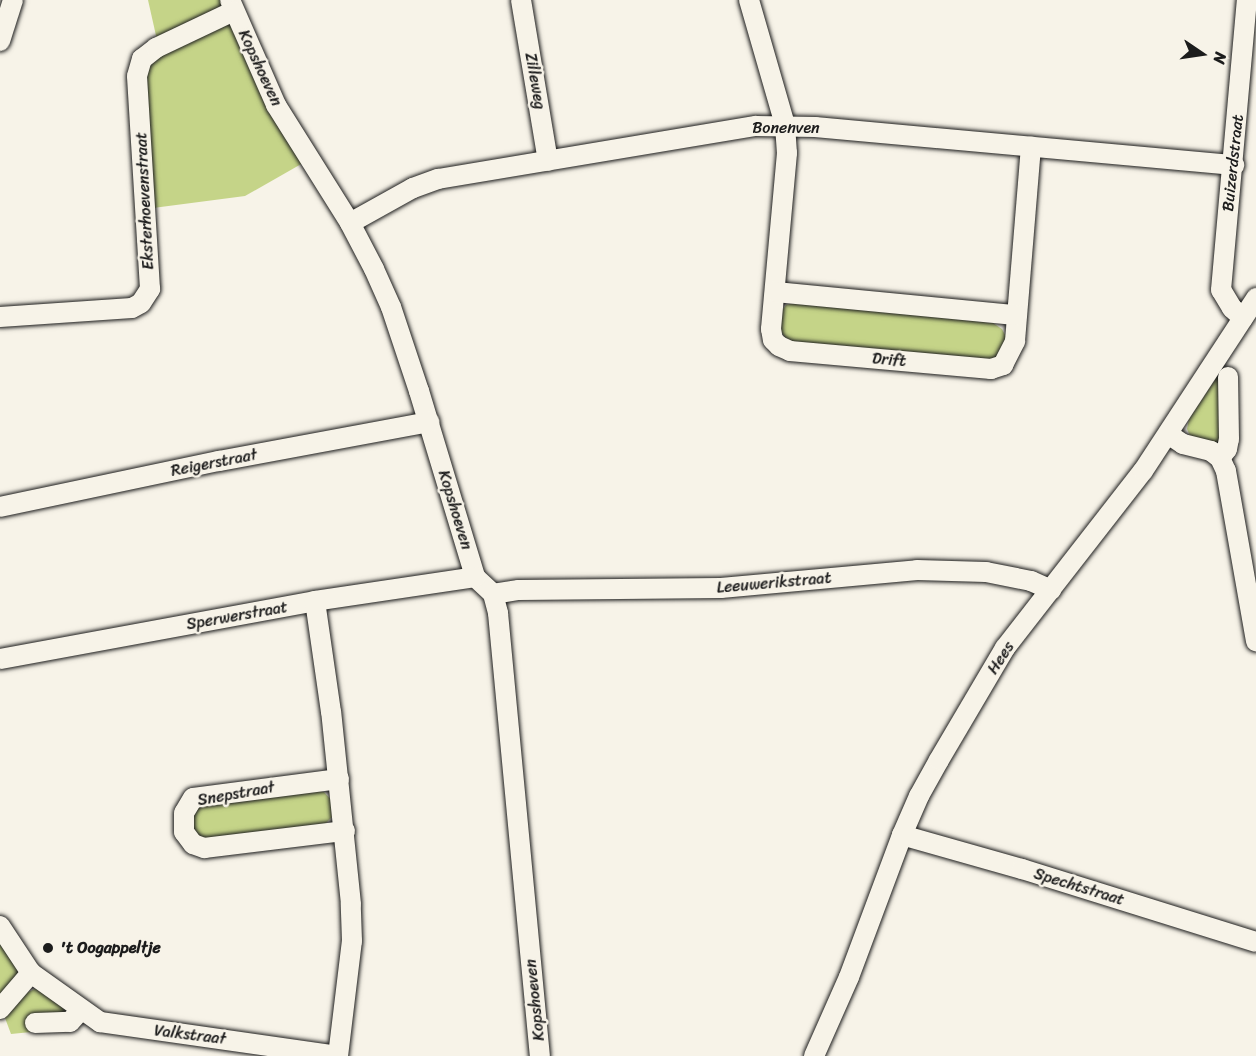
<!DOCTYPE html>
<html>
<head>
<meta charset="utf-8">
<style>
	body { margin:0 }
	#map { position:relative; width:1256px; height:1056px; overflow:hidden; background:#f7f3e8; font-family:Sriracha,sans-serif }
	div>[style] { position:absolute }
	.green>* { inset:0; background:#c5d488 }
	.roads { filter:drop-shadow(0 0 2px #1c1c1c) drop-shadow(0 0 2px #1c1c1c) }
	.minor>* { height:20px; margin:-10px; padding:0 10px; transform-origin:10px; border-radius:10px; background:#f7f3e8 }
	.dots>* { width:16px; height:16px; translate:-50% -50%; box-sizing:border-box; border:3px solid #f7f3e8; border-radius:50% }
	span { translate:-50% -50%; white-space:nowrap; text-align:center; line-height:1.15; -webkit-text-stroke:5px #f7f3e8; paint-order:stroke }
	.street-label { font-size:16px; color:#1c1c1c }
	.poi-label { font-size:16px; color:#1c1c1c; font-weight:700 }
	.left { translate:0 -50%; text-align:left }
	.north { position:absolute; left:1172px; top:24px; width:60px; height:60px; -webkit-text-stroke:4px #f7f3e8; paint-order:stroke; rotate:103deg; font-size:16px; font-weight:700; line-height:24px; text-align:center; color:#1c1c1c }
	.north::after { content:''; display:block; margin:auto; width:21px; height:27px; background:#1c1c1c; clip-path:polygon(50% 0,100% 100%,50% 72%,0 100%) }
</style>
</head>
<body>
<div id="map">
	<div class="green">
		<div style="clip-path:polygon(148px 0,221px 0,222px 6px,157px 40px)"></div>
		<div style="clip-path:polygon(229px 22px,303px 163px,245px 196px,153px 208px,145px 70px,154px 57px)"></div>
		<div style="clip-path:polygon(798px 302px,993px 323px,1002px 329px,1006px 337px,1005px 346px,1000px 357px,989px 360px,795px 343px,785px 337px,779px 328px,779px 315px,786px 305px)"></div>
		<div style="clip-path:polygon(1224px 366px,1225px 433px,1219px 450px,1191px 438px,1187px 429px,1189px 419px)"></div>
		<div style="clip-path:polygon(316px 790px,324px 792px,333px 802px,333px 816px,323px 826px,203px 840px,190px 827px,194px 809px,200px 804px)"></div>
		<div style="clip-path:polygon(0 939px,18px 968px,18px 975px,0 1000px)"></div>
		<div style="clip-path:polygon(35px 989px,42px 989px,68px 1009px,66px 1016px,31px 1019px,31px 1032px,11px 1034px,5px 1018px,28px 992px)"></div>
	</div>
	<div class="roads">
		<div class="minor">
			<div style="left:230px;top:0;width:115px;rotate:66.3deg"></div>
			<div style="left:276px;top:105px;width:139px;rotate:57.9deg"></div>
			<div style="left:350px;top:223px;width:52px;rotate:62.4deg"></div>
			<div style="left:374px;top:269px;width:42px;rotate:65.9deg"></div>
			<div style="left:391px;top:307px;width:89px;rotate:71.6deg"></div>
			<div style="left:419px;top:391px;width:194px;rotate:73.2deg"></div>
			<div style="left:475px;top:577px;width:25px;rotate:43deg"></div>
			<div style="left:493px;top:594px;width:20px;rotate:75deg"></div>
			<div style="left:498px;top:613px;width:445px;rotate:84.6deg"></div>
			<div style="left:521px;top:0;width:163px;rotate:80.5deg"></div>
			<div style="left:749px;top:0;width:130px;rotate:73.9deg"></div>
			<div style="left:785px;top:125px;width:28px;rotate:86deg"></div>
			<div style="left:787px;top:153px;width:177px;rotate:95.2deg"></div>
			<div style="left:771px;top:329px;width:11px;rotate:80deg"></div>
			<div style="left:773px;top:340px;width:8px;rotate:45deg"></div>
			<div style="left:779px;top:346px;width:12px;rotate:24deg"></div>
			<div style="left:790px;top:351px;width:202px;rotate:5.1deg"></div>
			<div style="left:991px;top:369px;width:13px;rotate:-18deg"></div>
			<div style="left:1003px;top:365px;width:27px;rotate:-63deg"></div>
			<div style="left:1015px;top:341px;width:195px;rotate:-85.3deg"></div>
			<div style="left:0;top:41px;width:43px;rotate:-72.4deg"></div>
			<div style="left:350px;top:223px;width:72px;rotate:-29.1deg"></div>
			<div style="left:413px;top:188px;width:27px;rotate:-20deg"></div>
			<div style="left:438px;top:179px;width:322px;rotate:-9.5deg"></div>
			<div style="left:756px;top:126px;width:59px;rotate:1deg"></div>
			<div style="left:815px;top:127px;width:421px;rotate:5.2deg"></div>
			<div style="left:775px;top:292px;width:242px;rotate:5.5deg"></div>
			<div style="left:0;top:317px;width:132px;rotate:-3.9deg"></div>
			<div style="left:132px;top:308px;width:10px;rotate:-29deg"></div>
			<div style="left:141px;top:303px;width:17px;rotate:-57deg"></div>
			<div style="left:150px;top:289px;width:213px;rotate:-93.5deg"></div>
			<div style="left:137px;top:76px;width:18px;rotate:-74deg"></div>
			<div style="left:142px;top:59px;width:18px;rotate:-38deg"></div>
			<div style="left:156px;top:48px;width:86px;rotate:-25.4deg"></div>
			<div style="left:1243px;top:318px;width:15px;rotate:-138deg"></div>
			<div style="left:1232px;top:308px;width:21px;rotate:-121deg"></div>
			<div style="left:1221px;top:290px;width:291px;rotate:-84.9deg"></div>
			<div style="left:1168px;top:434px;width:18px;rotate:34deg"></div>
			<div style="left:1183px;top:444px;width:29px;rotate:14deg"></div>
			<div style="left:1211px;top:451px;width:11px;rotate:38deg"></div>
			<div style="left:1220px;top:458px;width:14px;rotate:65deg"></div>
			<div style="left:1226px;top:471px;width:173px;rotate:80deg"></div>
			<div style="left:1220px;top:458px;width:11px;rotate:-52deg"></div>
			<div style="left:1227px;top:449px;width:10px;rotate:-79deg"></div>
			<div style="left:1229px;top:439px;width:62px;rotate:-90.9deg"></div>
			<div style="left:0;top:507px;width:224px;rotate:-11.9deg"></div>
			<div style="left:219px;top:461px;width:214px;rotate:-10.5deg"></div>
			<div style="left:493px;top:594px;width:26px;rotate:-9deg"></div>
			<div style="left:519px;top:590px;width:202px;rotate:-0.6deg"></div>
			<div style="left:721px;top:588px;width:197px;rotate:-5.2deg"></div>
			<div style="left:917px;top:570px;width:69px;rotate:1.7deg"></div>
			<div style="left:986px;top:572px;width:46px;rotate:11.3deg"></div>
			<div style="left:1031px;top:581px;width:22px;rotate:24deg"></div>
			<div style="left:0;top:659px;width:320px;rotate:-10.4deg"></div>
			<div style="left:315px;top:601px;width:162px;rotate:-8.5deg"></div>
			<div style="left:339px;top:779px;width:147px;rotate:172.6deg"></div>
			<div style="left:193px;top:798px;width:17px;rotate:121deg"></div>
			<div style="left:184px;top:813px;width:19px;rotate:90deg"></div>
			<div style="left:184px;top:832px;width:15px;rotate:53deg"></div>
			<div style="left:193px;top:844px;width:12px;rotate:20deg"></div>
			<div style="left:204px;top:848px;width:142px;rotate:-6.9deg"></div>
			<div style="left:902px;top:835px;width:125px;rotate:15.8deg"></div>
			<div style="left:1022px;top:869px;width:245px;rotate:17.3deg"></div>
			<div style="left:0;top:926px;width:56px;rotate:56.6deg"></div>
			<div style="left:31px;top:973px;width:85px;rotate:35.4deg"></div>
			<div style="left:100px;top:1022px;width:240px;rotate:8.1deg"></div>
			<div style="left:338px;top:1056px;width:116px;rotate:-83.1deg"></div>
			<div style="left:352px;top:941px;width:37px;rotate:-92deg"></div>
			<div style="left:351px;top:904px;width:193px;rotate:-95.9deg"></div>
			<div style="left:331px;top:712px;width:112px;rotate:-98.2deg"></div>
			<div style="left:0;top:1009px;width:48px;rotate:-49.3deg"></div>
			<div style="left:35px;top:1023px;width:35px;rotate:-2deg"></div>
			<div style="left:70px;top:1022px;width:15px;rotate:-48deg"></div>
			<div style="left:814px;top:1056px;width:86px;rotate:-66.1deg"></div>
			<div style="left:849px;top:977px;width:152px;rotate:-69.5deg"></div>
			<div style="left:902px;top:835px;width:43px;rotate:-66.4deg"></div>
			<div style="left:919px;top:796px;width:41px;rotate:-60.9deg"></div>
			<div style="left:939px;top:760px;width:130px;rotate:-59.5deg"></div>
			<div style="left:1005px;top:648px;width:224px;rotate:-52.1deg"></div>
			<div style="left:1143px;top:471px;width:207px;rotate:-56.8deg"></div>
		</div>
	</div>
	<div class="dots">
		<div style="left:48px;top:948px;background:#1c1c1c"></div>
	</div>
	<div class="street-label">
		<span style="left:260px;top:68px;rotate:65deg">Kopshoeven</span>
		<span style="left:535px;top:81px;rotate:80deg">Zilleweg</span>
		<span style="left:786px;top:128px">Bonenven</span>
		<span style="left:1233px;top:163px;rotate:-84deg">Buizerdstraat</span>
		<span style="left:145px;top:201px;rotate:-93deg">Eksterhoevenstraat</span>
		<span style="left:889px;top:360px;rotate:5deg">Drift</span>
		<span style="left:214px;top:463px;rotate:-11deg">Reigerstraat</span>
		<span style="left:455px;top:510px;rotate:73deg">Kopshoeven</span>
		<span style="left:774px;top:583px;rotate:-5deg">Leeuwerikstraat</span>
		<span style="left:237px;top:616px;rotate:-10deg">Sperwerstraat</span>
		<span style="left:1001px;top:658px;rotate:-57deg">Hees</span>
		<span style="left:236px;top:794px;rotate:-10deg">Snepstraat</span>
		<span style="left:1079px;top:887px;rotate:17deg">Spechtstraat</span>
		<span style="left:535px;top:1000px;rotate:-96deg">Kopshoeven</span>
		<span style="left:190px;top:1035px;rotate:7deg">Valkstraat</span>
	</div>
	<div class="poi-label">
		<span class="left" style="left:60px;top:948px">'t Oogappeltje</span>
	</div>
	<div class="north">N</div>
</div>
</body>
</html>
